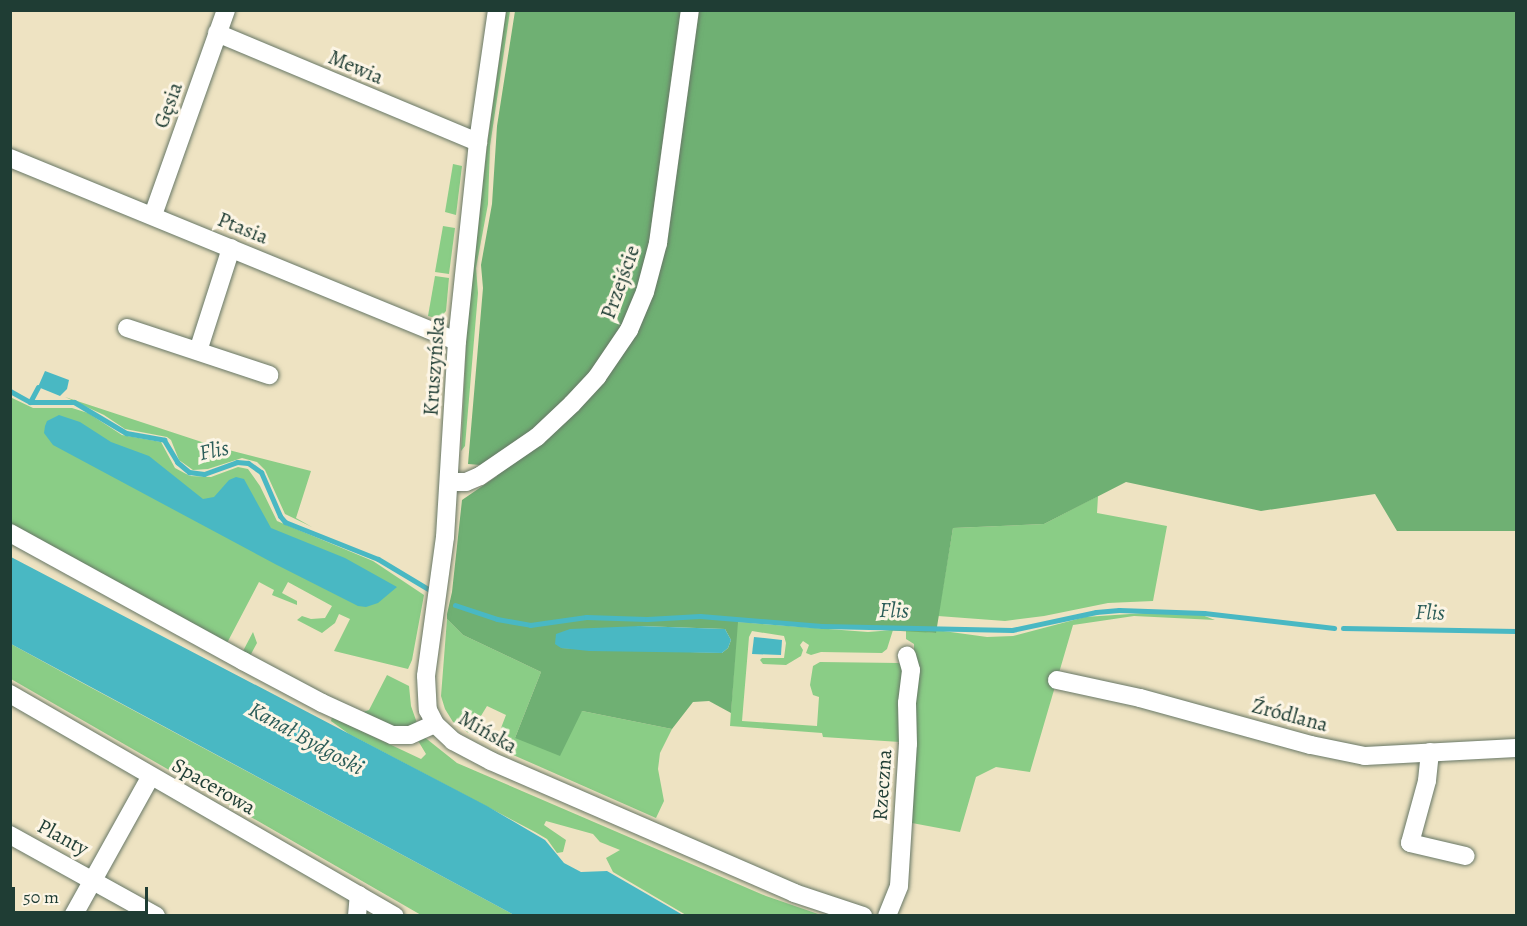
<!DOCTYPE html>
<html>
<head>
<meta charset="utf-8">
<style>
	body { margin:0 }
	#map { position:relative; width:1527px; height:926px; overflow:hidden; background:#eee3c2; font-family:Alegreya,serif }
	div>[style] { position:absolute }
	.green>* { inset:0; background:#8acd86 }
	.forest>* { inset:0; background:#6fb073 }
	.water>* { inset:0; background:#49b8c3 }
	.stream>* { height:5px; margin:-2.5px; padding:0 2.5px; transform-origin:2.5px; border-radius:2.5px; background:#49b8c3 }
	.roads { filter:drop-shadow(0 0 2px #677766) drop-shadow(0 0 2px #677766) }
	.minor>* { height:18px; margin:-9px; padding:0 9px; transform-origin:9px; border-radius:9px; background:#fff }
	span { translate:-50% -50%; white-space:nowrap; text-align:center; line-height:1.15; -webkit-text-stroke:6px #fcf5e5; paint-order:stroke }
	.street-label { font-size:21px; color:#1f3d34 }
	.water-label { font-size:22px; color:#2a5c58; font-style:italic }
	.frame { position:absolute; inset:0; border:12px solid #1f3d34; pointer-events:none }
	.scale { position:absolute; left:12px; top:887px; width:136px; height:27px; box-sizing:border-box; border:3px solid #1f3d34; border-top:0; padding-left:8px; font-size:18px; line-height:21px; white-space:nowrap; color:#1f3d34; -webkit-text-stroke:4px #fcf5e5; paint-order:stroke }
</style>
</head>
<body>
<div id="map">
	<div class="green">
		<div style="clip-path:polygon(506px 11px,510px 11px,490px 146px,488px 204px,476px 268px,478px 293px,465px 446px,461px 451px,467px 327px,486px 154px)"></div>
		<div style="clip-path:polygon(453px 164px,462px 166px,456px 215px,445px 212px)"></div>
		<div style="clip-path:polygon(443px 226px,455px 228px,449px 274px,435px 272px)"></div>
		<div style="clip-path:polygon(435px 276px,449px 278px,446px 311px,439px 319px,428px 316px)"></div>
		<div style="clip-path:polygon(10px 397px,33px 408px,72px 408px,88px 413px,122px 435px,161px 442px,175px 468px,190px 476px,211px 477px,238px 467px,248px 469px,260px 486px,277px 521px,373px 561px,424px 595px,412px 660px,408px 669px,334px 651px,350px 619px,339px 614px,335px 623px,322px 633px,297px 620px,302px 616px,311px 619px,325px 618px,332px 606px,288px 582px,282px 593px,297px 601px,297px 605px,272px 595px,274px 590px,259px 582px,227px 643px,243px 651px,253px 632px,257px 643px,250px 656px,11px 528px)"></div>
		<div style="clip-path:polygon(65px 397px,217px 447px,311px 471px,296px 518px,312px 527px,285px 514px,265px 470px,257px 462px,242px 458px,208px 469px,193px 470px,179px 460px,171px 440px,167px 437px,125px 429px,104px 415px)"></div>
		<div style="clip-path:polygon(1098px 496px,1097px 513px,1167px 526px,1153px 601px,1108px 603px,1044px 616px,1005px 621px,938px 616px,953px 528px,1044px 524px)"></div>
		<div style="clip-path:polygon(1145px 613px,1202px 615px,1215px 620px,1134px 616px,1073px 625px,1030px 772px,996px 767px,976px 777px,960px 832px,912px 823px,914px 653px,914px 644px,906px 639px,906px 630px,935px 633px,936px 630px,987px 637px,1013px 636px,1085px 617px)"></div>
		<div style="clip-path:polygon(447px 619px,463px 635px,541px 672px,515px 738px,582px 711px,672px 729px,660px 753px,658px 769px,664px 801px,656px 818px,502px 750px,509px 732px,501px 728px,506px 715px,487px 706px,470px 734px,453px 722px,445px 709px,441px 696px)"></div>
		<div style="clip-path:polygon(737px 622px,868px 632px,893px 630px,887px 649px,882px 653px,821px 652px,811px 655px,806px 653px,809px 645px,803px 641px,800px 645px,803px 650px,801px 656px,786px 665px,763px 664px,760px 660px,762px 658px,784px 658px,786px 643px,784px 636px,752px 631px,749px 637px,742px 721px,817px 726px,819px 697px,813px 695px,810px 685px,813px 666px,820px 662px,899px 663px,904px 669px,900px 742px,823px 737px,822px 733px,730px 726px)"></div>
		<div style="clip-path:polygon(11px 644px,75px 679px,514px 915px,421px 915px,11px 679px)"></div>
		<div style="clip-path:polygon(387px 675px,409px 686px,411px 706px,417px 723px,401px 730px,363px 712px,369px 710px)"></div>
		<div style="clip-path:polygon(332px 717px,421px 759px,426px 754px,417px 739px,423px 736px,457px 763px,766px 896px,821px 915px,686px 915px,613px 872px,606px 858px,620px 850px,600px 842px,593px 834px,546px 821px,544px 825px,566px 840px,563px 852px,557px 853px,547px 839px,535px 832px,349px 734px,331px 721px)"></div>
	</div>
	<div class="forest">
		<div style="clip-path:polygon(evenodd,515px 11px,1516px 11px,1516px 531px,1397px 531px,1375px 494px,1261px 511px,1126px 482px,1044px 524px,953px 528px,936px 633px,738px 622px,731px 713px,709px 701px,693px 702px,672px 729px,582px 711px,560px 756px,515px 738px,541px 672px,463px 635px,447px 619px,447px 614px,452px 592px,462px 500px,497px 476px,491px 460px,480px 465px,468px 464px,483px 288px,481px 265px,492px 204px,497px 126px,515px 11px,640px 626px,725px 629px,731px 640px,728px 648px,722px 653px,561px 648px,640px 626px)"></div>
	</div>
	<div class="water">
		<div style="clip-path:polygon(45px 371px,69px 380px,67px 389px,60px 396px,38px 387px)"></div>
		<div style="clip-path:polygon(59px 415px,80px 422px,111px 442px,149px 456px,203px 499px,214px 497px,229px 480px,236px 477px,244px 479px,271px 528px,345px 558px,397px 587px,378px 603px,366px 607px,358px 606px,275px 564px,53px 445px,44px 433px,45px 426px,47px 421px)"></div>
		<div style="clip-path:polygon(11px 557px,487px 806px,545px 840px,564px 863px,581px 872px,607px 871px,683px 915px,514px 915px,11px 644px)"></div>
		<div style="clip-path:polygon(640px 626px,725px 629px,731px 640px,728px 648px,722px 653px,589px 651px,561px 648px,555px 644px,556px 634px,570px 629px)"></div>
		<div style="clip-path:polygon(754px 637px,782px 640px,781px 655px,752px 654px)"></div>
	</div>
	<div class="stream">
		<div style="left:10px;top:391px;width:23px;rotate:29deg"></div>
		<div style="left:30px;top:402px;width:44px"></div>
		<div style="left:74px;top:402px;width:61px;rotate:30.8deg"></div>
		<div style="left:126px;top:433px;width:39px;rotate:10deg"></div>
		<div style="left:164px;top:440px;width:26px;rotate:59deg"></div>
		<div style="left:177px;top:462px;width:16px;rotate:40deg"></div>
		<div style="left:189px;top:472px;width:15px;rotate:8deg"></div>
		<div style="left:204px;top:474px;width:35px;rotate:-20deg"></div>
		<div style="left:237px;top:462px;width:11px;rotate:5deg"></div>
		<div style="left:248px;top:463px;width:16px;rotate:35deg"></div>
		<div style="left:261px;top:472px;width:48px;rotate:66.6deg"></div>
		<div style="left:280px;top:516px;width:8px;rotate:50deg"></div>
		<div style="left:285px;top:522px;width:100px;rotate:21.7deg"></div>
		<div style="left:378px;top:559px;width:64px;rotate:31deg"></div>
		<div style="left:30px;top:402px;width:17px;rotate:-62deg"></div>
		<div style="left:455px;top:605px;width:44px;rotate:18.4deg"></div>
		<div style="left:497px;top:619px;width:34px;rotate:10deg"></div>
		<div style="left:530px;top:625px;width:57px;rotate:-8.1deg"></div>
		<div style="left:586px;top:617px;width:61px;rotate:1.9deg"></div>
		<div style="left:647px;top:619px;width:53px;rotate:-3.2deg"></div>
		<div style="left:700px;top:616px;width:122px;rotate:4.7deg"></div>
		<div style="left:822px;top:626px;width:190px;rotate:1.2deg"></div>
		<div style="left:1012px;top:630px;width:86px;rotate:-12.1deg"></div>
		<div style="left:1096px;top:612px;width:23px;rotate:-5deg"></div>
		<div style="left:1119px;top:610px;width:85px;rotate:2deg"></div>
		<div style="left:1204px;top:613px;width:131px;rotate:6.6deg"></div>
		<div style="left:1343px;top:628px;width:173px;rotate:1deg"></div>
	</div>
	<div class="roads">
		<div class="minor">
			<div style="left:497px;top:10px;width:133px;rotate:98.2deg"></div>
			<div style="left:478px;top:142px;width:200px;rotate:96deg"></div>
			<div style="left:457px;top:341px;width:196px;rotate:93.5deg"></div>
			<div style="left:445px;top:537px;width:140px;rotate:97.8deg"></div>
			<div style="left:426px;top:676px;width:34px;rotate:87deg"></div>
			<div style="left:428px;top:710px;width:16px;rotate:63deg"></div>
			<div style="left:435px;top:724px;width:25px;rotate:43deg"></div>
			<div style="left:453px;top:741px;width:43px;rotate:27.8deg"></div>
			<div style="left:491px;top:761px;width:331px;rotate:23.5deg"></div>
			<div style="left:794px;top:893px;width:73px;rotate:18.4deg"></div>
			<div style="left:217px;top:33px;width:283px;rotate:22.7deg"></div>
			<div style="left:10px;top:158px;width:483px;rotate:22.3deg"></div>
			<div style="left:153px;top:215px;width:218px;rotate:-70.4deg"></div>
			<div style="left:127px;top:328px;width:150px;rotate:18.3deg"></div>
			<div style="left:198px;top:351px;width:108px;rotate:-72.2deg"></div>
			<div style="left:449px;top:482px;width:17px"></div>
			<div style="left:466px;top:482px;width:15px;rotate:-23deg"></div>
			<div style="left:480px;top:476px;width:69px;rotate:-34.4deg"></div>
			<div style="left:537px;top:437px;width:48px;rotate:-43.3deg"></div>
			<div style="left:572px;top:404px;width:37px;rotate:-47deg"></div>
			<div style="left:597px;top:377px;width:57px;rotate:-55.8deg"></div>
			<div style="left:629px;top:330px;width:41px;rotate:-67.2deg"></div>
			<div style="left:645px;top:292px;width:51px;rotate:-75.1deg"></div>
			<div style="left:658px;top:243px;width:235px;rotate:-82.2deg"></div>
			<div style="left:10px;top:533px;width:266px;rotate:28.8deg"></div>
			<div style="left:243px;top:661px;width:89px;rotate:28deg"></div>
			<div style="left:322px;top:703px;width:77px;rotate:24.6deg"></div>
			<div style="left:392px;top:735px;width:18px"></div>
			<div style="left:410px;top:735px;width:27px;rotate:-24deg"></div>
			<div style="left:1057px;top:680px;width:85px;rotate:12.2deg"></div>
			<div style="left:1140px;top:698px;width:177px;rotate:15.4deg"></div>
			<div style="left:1311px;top:745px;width:55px;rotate:11.5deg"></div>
			<div style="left:1365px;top:756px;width:151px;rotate:-3deg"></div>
			<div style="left:10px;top:694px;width:444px;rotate:30deg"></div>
			<div style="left:1430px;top:752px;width:29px;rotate:96deg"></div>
			<div style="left:1427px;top:781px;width:64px;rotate:105.3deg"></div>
			<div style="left:1410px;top:843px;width:57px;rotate:13.1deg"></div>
			<div style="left:10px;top:835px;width:167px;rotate:29deg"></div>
			<div style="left:73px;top:916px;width:160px;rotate:-60.9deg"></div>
			<div style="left:357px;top:916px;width:21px;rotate:-85deg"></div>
			<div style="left:887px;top:916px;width:32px;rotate:-68deg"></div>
			<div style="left:899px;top:886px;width:142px;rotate:-86.4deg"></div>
			<div style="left:908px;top:744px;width:41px;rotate:-91.4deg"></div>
			<div style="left:907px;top:703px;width:33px;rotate:-83deg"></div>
			<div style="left:911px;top:670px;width:15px;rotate:-106deg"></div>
		</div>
	</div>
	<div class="street-label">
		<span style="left:356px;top:67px;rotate:23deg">Mewia</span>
		<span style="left:168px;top:105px;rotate:-70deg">Gęsia</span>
		<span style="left:243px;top:228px;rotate:22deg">Ptasia</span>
		<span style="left:620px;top:282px;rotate:-70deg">Przejście</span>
		<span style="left:434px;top:366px;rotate:-86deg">Kruszyńska</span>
		<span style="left:1290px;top:715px;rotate:15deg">Źródlana</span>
		<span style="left:488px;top:732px;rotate:30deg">Mińska</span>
		<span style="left:882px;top:785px;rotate:-86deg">Rzeczna</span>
		<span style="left:214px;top:786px;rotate:30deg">Spacerowa</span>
		<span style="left:63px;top:837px;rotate:28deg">Planty</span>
	</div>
	<div class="water-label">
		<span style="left:214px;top:451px;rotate:-12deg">Flis</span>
		<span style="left:894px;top:611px;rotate:1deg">Flis</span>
		<span style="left:1430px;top:613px;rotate:1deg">Flis</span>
		<span style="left:306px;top:739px;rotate:29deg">Kanał Bydgoski</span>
	</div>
	<div class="frame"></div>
	<div class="scale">50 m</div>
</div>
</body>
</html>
